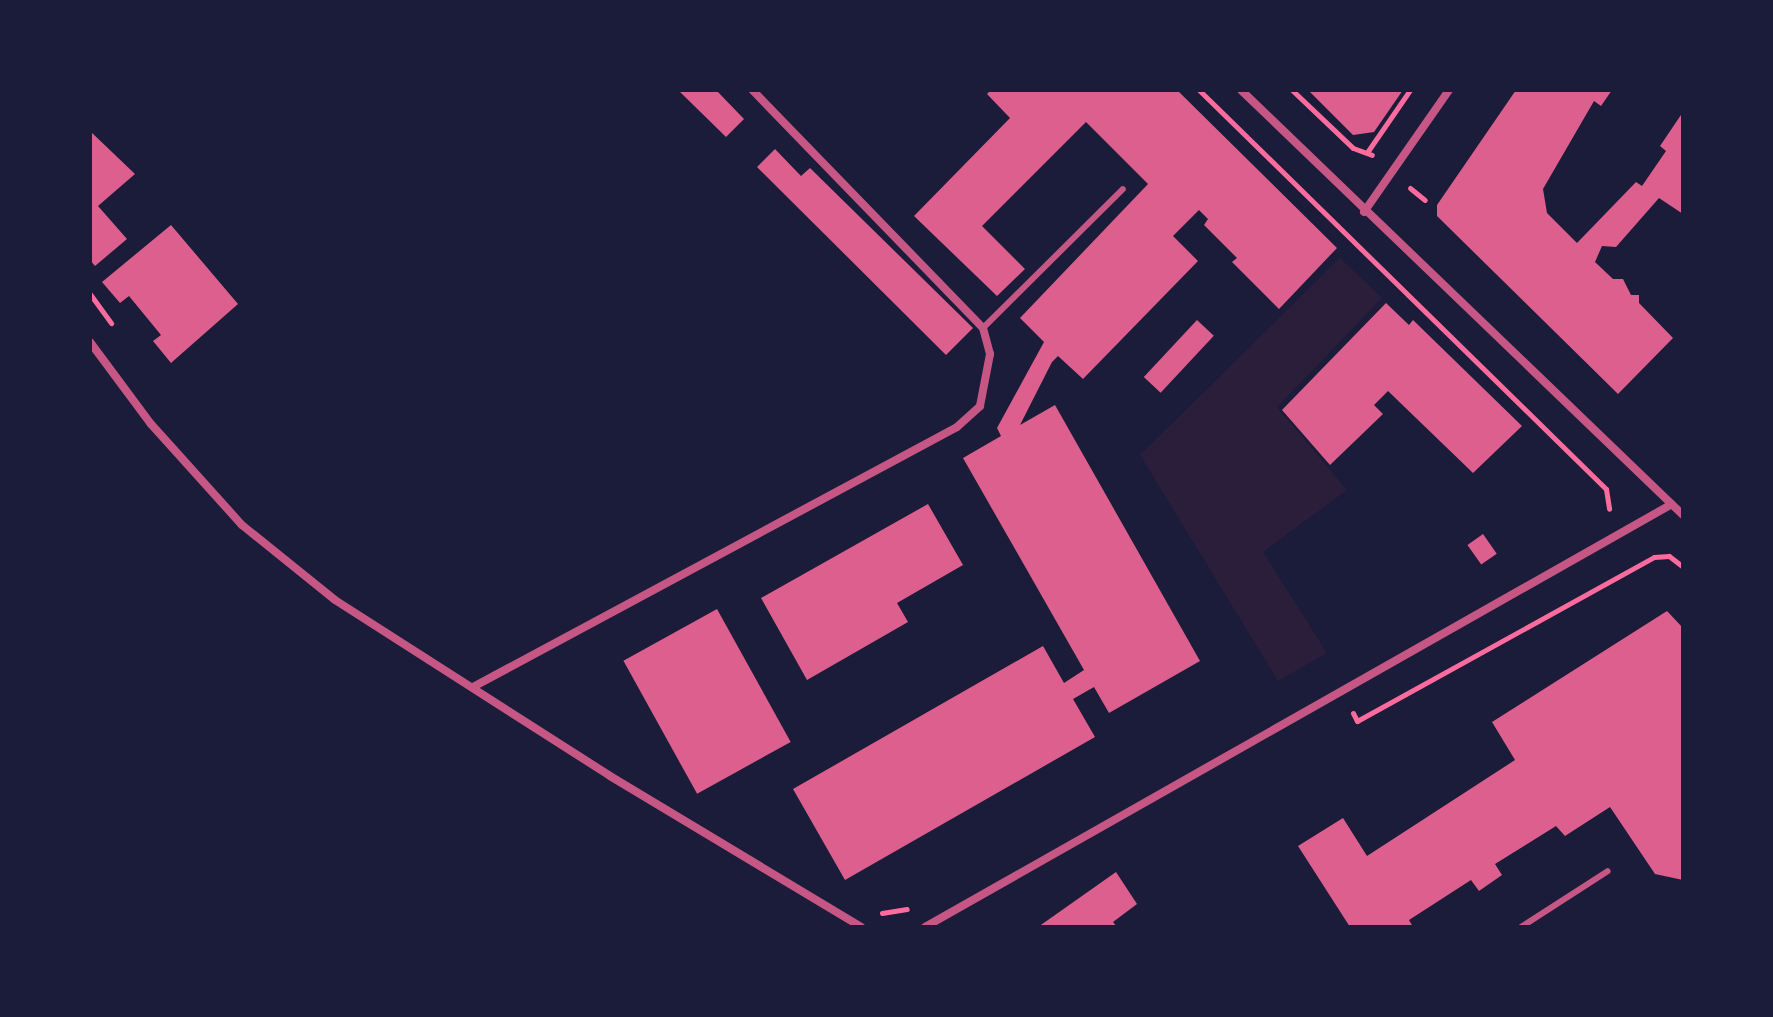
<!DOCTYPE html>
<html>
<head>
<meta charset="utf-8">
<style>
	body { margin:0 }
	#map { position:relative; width:1773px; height:1017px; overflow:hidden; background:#1b1b3a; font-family:"Archivo Narrow",sans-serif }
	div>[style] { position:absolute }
	.green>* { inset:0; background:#2a1e3b }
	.building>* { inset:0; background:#dd5f8e; transform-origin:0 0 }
	.path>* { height:5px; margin:-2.5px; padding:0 2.5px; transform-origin:2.5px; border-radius:2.5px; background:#ff6b9d }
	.service>* { height:6px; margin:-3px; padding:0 3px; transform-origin:3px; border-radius:3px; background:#c65784 }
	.minor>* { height:8px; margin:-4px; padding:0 4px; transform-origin:4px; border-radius:4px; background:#c65784 }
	span { translate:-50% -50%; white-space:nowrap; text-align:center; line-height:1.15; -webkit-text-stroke:6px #1b1b3a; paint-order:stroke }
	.frame { position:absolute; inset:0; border:92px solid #1b1b3a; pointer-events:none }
</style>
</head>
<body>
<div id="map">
	<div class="green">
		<div style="clip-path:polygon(1340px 258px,1382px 298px,1277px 407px,1347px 490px,1263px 552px,1327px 653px,1278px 681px,1140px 455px)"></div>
	</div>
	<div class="building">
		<div style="clip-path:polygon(678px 90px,716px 90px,744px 119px,726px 137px)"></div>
		<div style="clip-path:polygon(991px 90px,1177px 90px,1337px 248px,1279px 309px,1232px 262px,1237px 258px,1204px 225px,1208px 219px,1199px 210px,1173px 236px,1198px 261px,1083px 379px,1058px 356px,1052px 362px,1020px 425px,1055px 405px,1200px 661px,1109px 713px,1094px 687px,1073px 699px,1095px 737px,845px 880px,793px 789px,1043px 646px,1064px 683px,1084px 670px,963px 458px,1001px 436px,997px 428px,1044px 342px,1020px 318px,1148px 184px,1086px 122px,982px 226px,1025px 269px,997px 296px,914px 216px,1010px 118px,987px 94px)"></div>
		<div style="clip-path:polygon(1308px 90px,1403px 90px,1374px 132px,1353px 135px)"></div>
		<div style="clip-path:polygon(1516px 90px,1612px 90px,1601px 106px,1594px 101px,1543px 189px,1547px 213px,1577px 243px,1636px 182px,1642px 186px,1666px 151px,1660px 146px,1683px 112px,1683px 214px,1659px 198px,1616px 247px,1602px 246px,1595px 262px,1613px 279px,1623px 279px,1631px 295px,1639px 295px,1639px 303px,1673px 338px,1618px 394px,1437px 216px,1437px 205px)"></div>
		<div style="clip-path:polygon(90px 131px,135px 174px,98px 206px,127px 239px,95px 266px,90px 260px)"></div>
		<div style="clip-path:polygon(775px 149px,801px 176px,810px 168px,973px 328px,946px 355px,757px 167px)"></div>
		<div style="clip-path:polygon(171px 225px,238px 304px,171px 363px,153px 341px,161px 335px,129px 296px,120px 303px,102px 282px)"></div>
		<div style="clip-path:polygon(1386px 303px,1409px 325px,1413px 320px,1522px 426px,1473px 473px,1388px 391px,1374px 405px,1383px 414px,1330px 465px,1282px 410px)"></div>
		<div style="left:1197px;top:320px;width:23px;height:78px;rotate:43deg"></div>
		<div style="clip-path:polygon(928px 504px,963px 565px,897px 603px,908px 622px,807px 680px,761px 598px)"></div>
		<div style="left:1483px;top:534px;width:24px;height:19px;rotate:55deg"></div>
		<div style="left:717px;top:609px;width:152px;height:107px;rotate:61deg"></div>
		<div style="clip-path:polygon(1667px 611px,1683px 628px,1683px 880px,1655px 874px,1610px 807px,1565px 836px,1556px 826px,1495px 864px,1502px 875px,1479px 891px,1471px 880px,1409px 920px,1413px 927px,1350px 927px,1298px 846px,1343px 818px,1367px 856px,1515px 760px,1492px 722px)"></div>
		<div style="clip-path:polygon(1116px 872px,1137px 904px,1113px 922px,1117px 927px,1038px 927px)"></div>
	</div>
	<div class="path">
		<div style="left:1199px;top:90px;width:570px;rotate:44.43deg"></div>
		<div style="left:1606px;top:489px;width:20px;rotate:81deg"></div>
		<div style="left:1292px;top:90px;width:84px;rotate:43.6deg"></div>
		<div style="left:1353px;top:148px;width:20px;rotate:20deg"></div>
		<div style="left:1368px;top:151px;width:74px;rotate:-55.5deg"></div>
		<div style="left:1410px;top:188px;width:19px;rotate:39deg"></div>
		<div style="left:90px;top:294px;width:36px;rotate:54deg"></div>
		<div style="left:1353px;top:713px;width:9px;rotate:63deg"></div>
		<div style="left:1357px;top:721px;width:339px;rotate:-28.9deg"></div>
		<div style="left:1654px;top:557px;width:15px;rotate:-4deg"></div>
		<div style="left:1669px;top:556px;width:18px;rotate:38deg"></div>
		<div style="left:882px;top:913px;width:25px;rotate:-9deg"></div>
	</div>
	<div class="service">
		<div style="left:983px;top:328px;width:197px;rotate:-44.8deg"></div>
		<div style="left:1521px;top:927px;width:103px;rotate:-32.8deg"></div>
	</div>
	<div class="minor">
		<div style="left:1241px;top:90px;width:613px;rotate:43.88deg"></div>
		<div style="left:1364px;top:212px;width:149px;rotate:-55.1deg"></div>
		<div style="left:90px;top:342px;width:102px;rotate:53.4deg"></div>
		<div style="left:151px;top:424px;width:136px;rotate:48deg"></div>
		<div style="left:242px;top:525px;width:119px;rotate:38.9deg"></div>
		<div style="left:335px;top:600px;width:326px;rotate:32.6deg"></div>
		<div style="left:610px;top:776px;width:293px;rotate:31deg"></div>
		<div style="left:473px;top:687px;width:549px;rotate:-28.24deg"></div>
		<div style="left:957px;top:427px;width:31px;rotate:-42deg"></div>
		<div style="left:980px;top:406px;width:53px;rotate:-79.1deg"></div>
		<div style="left:990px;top:354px;width:27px;rotate:-105deg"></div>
		<div style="left:983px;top:328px;width:332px;rotate:-134.1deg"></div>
		<div style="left:925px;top:927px;width:858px;rotate:-29.52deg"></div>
	</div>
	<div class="frame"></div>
</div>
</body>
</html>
